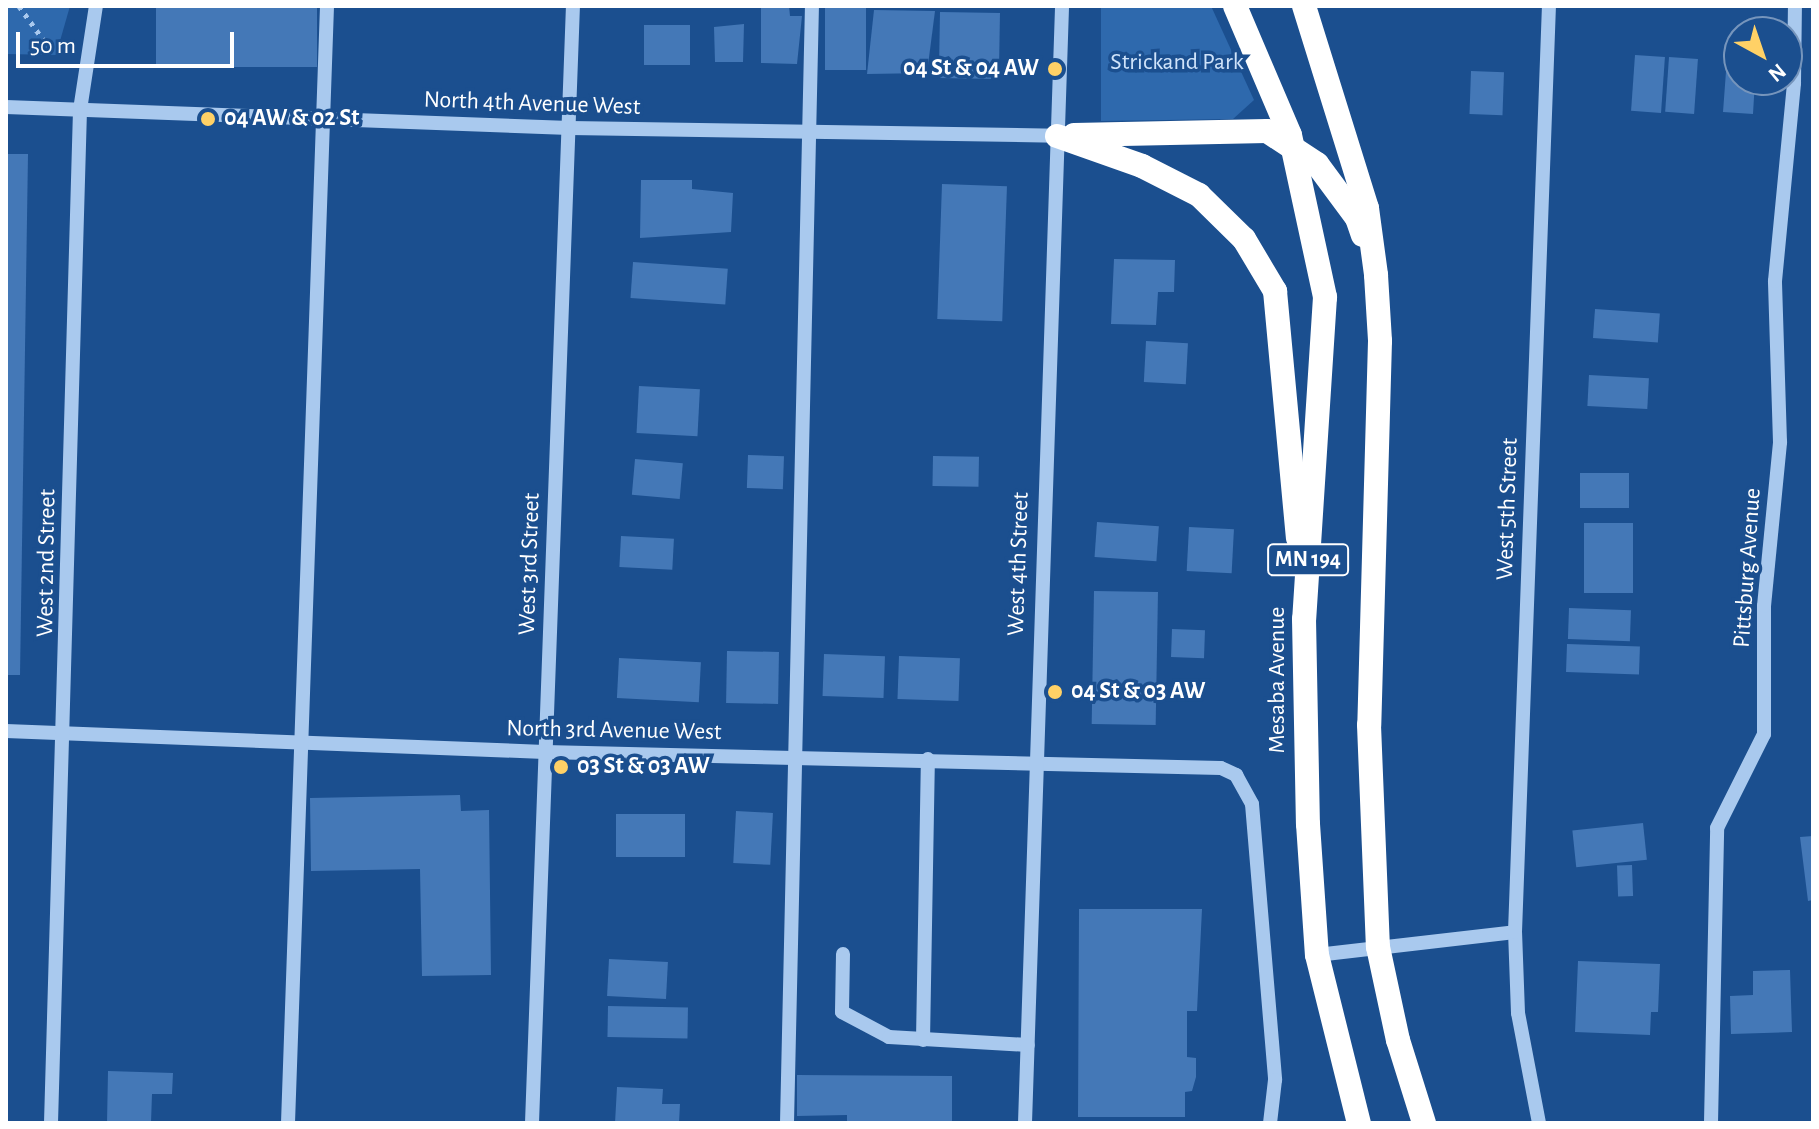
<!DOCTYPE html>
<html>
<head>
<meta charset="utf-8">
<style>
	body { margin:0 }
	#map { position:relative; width:1819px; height:1129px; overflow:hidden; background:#1b4f8f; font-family:"Alegreya Sans",sans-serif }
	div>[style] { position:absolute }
	.green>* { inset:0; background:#2e69ad }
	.building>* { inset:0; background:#4478b7; transform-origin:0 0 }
	.path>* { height:5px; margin-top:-2.5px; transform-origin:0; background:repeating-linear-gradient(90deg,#a9c9ee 0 4px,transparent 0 10px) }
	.minor>* { height:14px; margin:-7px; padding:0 7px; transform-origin:7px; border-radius:7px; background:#a9c9ee }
	.highway>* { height:24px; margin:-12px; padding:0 12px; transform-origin:12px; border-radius:12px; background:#fff }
	.dots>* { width:22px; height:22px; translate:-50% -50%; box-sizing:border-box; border:4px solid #1b4f8f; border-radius:50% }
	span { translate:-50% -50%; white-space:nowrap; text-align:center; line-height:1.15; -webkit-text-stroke:7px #1b4f8f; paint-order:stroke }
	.shield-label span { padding:2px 6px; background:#1b4f8f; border:2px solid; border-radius:6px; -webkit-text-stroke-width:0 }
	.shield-label { font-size:22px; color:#fff; font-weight:700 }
	.park-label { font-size:24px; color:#cfe3fa }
	.poi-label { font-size:24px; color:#fff; font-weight:700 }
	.right { translate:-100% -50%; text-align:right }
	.left { translate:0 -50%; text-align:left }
	.street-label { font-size:24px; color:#fff }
	.frame { position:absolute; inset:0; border:8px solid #fff; pointer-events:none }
	.north { position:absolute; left:1723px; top:16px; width:80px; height:80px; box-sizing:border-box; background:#1b4f8f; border:2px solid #7695bc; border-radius:50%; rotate:140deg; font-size:22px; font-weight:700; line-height:32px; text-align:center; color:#fff }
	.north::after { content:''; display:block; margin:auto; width:28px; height:36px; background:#ffd166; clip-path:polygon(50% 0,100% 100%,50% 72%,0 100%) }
	.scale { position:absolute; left:16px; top:32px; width:218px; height:36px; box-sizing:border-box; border:4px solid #fff; border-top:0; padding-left:10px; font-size:24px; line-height:28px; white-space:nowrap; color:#fff; -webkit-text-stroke:6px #1b4f8f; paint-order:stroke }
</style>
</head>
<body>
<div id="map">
	<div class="green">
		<div style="clip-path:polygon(6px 6px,70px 6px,56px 55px,6px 54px)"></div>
		<div style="clip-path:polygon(1101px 6px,1211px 6px,1254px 100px,1233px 119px,1101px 121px)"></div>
	</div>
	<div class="building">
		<div style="left:156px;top:6px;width:161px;height:61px"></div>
		<div style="clip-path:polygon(761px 6px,789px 6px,790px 16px,802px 16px,797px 64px,761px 63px)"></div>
		<div style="left:825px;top:6px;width:41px;height:64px"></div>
		<div style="clip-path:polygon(874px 10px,935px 11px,927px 73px,867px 74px)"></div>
		<div style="left:940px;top:12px;width:60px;height:66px;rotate:1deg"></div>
		<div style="clip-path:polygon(744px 24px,743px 62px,715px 62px,714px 27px)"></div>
		<div style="left:690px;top:25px;width:40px;height:46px;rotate:90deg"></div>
		<div style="left:1635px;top:55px;width:30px;height:56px;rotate:4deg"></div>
		<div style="left:1669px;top:57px;width:29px;height:55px;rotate:4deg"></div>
		<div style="clip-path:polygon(1727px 58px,1739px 58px,1739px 80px,1755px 80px,1753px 114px,1723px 112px)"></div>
		<div style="left:1471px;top:71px;width:33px;height:43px;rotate:2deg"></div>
		<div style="clip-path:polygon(6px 154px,28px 154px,20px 675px,6px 675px)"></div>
		<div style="clip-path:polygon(641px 180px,692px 180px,692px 189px,733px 193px,731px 232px,640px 238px)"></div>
		<div style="left:942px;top:184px;width:65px;height:135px;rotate:2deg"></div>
		<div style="clip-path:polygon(1114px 259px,1175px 260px,1174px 292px,1158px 292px,1156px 325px,1111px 324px)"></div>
		<div style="left:633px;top:262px;width:95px;height:36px;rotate:4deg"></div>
		<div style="left:1595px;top:309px;width:65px;height:29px;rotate:4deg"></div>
		<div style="left:1146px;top:341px;width:42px;height:41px;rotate:3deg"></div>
		<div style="left:1589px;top:375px;width:60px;height:31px;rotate:3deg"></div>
		<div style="left:639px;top:386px;width:61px;height:47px;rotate:3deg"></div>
		<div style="left:748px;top:455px;width:36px;height:33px;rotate:2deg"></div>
		<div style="left:933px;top:456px;width:46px;height:30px;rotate:1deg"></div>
		<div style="left:635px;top:459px;width:48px;height:36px;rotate:5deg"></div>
		<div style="left:1580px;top:473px;width:49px;height:35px"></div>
		<div style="left:1097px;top:522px;width:62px;height:35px;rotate:4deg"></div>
		<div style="left:1584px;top:523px;width:49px;height:70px"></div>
		<div style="left:1189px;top:527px;width:45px;height:44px;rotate:3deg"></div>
		<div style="left:621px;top:536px;width:53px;height:31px;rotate:3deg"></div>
		<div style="left:1094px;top:591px;width:64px;height:133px;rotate:1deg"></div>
		<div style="left:1569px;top:608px;width:62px;height:31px;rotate:2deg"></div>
		<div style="left:1172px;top:629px;width:33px;height:28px;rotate:2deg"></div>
		<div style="left:1567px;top:644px;width:73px;height:28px;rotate:2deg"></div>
		<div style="left:727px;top:651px;width:52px;height:52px;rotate:1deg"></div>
		<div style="left:824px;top:654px;width:61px;height:42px;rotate:2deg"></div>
		<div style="left:899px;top:656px;width:61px;height:43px;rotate:2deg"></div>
		<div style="left:619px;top:658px;width:82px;height:40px;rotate:3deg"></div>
		<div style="clip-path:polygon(460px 795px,461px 811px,489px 810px,491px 975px,422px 976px,420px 869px,311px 871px,310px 798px)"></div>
		<div style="left:736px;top:811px;width:37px;height:52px;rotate:3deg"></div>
		<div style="left:616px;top:814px;width:69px;height:43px"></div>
		<div style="left:1643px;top:823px;width:37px;height:71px;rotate:84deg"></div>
		<div style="clip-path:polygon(1813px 836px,1813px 900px,1808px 901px,1800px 837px)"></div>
		<div style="left:1632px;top:865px;width:31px;height:15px;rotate:88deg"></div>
		<div style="clip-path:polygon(1079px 909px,1202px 909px,1197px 1011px,1187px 1011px,1187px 1057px,1196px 1058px,1196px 1077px,1192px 1091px,1185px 1092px,1185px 1117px,1078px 1117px)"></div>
		<div style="left:609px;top:959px;width:59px;height:37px;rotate:3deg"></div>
		<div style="clip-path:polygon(1578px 961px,1660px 964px,1658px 1012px,1651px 1012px,1650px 1035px,1575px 1032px)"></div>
		<div style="clip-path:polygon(1790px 970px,1792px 1032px,1731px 1034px,1730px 996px,1753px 995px,1753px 971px)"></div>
		<div style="left:608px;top:1006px;width:80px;height:31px;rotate:1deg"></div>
		<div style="clip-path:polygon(108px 1071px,173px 1073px,172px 1094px,152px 1094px,151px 1123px,107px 1123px)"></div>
		<div style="clip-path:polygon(797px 1075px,952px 1076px,952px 1123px,847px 1123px,847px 1115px,797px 1116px)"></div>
		<div style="clip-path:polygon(617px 1087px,663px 1089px,662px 1104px,680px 1104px,679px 1123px,615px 1123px)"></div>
	</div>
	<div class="path">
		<div style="left:19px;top:6px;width:44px;rotate:54.2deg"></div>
	</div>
	<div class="minor">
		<div style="left:6px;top:107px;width:564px;rotate:2.13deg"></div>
		<div style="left:570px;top:128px;width:487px;rotate:0.9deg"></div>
		<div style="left:6px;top:731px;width:539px;rotate:2.23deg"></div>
		<div style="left:545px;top:752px;width:676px;rotate:1.36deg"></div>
		<div style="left:1221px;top:768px;width:17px;rotate:25deg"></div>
		<div style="left:1236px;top:775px;width:33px;rotate:61deg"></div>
		<div style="left:1252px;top:804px;width:277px;rotate:85.2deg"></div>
		<div style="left:1275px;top:1080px;width:43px;rotate:96.6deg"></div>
		<div style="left:843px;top:954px;width:58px;rotate:91deg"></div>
		<div style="left:842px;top:1012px;width:53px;rotate:28deg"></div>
		<div style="left:889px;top:1037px;width:139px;rotate:3.3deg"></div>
		<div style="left:1317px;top:955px;width:199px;rotate:-6.6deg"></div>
		<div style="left:923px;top:1040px;width:281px;rotate:-89deg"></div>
		<div style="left:51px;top:1123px;width:1013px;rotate:-88.36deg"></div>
		<div style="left:80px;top:110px;width:105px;rotate:-81.3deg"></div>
		<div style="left:288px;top:1123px;width:1118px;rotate:-88deg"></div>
		<div style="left:532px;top:1123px;width:1118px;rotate:-87.9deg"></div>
		<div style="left:787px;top:1123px;width:1117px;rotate:-88.72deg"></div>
		<div style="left:1025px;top:1123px;width:1118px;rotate:-88.1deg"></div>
		<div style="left:1539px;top:1123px;width:112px;rotate:-100.8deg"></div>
		<div style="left:1518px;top:1013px;width:81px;rotate:-92.1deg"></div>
		<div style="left:1515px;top:932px;width:927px;rotate:-87.9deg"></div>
		<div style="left:1711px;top:1123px;width:295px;rotate:-88.8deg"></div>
		<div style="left:1717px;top:828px;width:105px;rotate:-63.4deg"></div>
		<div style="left:1764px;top:734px;width:128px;rotate:-90deg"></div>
		<div style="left:1764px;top:606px;width:165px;rotate:-84.4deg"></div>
		<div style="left:1780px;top:442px;width:161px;rotate:-91.8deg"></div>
		<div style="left:1775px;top:281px;width:199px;rotate:-84.5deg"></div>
		<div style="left:1794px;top:83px;width:77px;rotate:-89.3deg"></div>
	</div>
	<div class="highway">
		<div style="left:1235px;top:6px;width:140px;rotate:66.9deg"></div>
		<div style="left:1290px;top:135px;width:166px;rotate:77.8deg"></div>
		<div style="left:1325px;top:297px;width:323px;rotate:93.7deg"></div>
		<div style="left:1304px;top:619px;width:205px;rotate:88.9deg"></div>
		<div style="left:1308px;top:824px;width:131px;rotate:86.1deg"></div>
		<div style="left:1317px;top:955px;width:173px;rotate:76deg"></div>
		<div style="left:1304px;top:6px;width:212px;rotate:72.7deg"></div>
		<div style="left:1367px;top:208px;width:68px;rotate:82.3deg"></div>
		<div style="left:1376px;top:275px;width:66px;rotate:86.5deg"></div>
		<div style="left:1380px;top:341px;width:384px;rotate:91.6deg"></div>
		<div style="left:1369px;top:725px;width:222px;rotate:87.7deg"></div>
		<div style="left:1378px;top:947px;width:95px;rotate:77.9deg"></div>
		<div style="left:1398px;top:1040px;width:87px;rotate:72.6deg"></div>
		<div style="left:1074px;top:135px;width:193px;rotate:-1.2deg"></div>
		<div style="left:1267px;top:131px;width:60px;rotate:33.4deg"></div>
		<div style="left:1317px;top:164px;width:67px;rotate:53.5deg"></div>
		<div style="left:1357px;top:218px;width:18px;rotate:71deg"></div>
		<div style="left:1057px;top:136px;width:90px;rotate:19.4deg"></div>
		<div style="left:1142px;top:166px;width:64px;rotate:27deg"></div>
		<div style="left:1199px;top:195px;width:63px;rotate:44.4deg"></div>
		<div style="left:1244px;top:239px;width:61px;rotate:59.2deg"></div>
		<div style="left:1275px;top:291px;width:248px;rotate:84.7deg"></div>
	</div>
	<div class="dots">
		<div style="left:1055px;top:69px;background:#ffd166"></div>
		<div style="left:208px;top:119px;background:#ffd166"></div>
		<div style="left:1055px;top:692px;background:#ffd166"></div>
		<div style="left:561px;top:767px;background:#ffd166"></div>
	</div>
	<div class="shield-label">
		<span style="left:1308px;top:560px">MN 194</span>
	</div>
	<div class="park-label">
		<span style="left:1177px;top:63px">Strickand Park</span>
	</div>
	<div class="poi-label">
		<span class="right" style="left:1039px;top:69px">04 St &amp; 04 AW</span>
		<span class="left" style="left:224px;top:119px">04 AW &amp; 02 St</span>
		<span class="left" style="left:1071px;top:692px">04 St &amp; 03 AW</span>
		<span class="left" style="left:577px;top:767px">03 St &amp; 03 AW</span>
	</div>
	<div class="street-label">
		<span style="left:532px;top:104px;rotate:2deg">North 4th Avenue West</span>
		<span style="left:1508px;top:509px;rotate:-88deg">West 5th Street</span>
		<span style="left:47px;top:563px;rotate:-89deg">West 2nd Street</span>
		<span style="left:530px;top:564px;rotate:-88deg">West 3rd Street</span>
		<span style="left:1019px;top:564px;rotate:-88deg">West 4th Street</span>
		<span style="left:1748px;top:568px;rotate:-86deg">Pittsburg Avenue</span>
		<span style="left:1278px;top:680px;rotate:-90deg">Mesaba Avenue</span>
		<span style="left:614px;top:731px;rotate:1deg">North 3rd Avenue West</span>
	</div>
	<div class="frame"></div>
	<div class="north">N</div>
	<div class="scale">50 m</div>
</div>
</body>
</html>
